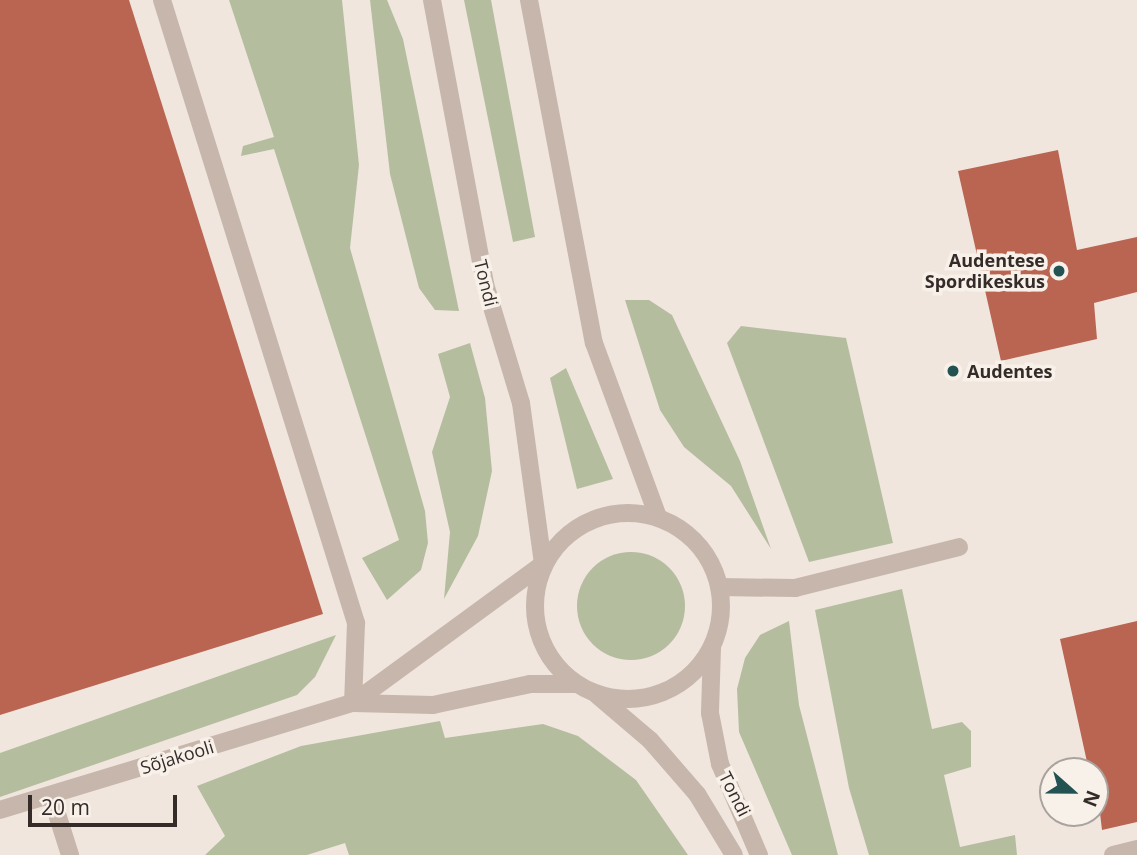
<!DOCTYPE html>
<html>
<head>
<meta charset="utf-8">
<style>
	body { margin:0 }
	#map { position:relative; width:1137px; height:855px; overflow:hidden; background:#f0e6de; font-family:"Open Sans",sans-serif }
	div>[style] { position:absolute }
	.green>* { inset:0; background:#b5bd9f }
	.round { border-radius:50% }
	.building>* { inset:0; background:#ba6552 }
	.service>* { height:18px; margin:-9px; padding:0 9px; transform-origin:9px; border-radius:9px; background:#c7b6ab }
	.minor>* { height:18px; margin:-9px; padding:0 9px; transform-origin:9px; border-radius:9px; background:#c7b6ab }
	.tertiary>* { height:18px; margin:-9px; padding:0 9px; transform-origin:9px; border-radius:9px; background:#c7b6ab }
	.tertiary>.ring { margin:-9px; padding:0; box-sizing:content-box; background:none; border:18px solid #c7b6ab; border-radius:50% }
	.dots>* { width:19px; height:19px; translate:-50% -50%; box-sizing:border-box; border:4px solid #f8f1ea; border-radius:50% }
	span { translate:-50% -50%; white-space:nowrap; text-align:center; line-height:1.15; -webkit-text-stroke:7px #f8f1ea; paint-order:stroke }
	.poi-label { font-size:18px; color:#352c29; font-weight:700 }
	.right { translate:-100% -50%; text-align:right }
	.left { translate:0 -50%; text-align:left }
	.street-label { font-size:18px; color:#352c29 }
	.north { position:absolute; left:1039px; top:757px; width:70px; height:70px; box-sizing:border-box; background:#f8f1ea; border:2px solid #aaa29d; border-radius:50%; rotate:111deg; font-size:19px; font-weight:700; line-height:28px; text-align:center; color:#352c29 }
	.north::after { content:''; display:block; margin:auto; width:24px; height:32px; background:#235252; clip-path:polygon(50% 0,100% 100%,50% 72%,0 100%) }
	.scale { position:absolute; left:28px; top:795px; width:149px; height:32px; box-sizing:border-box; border:4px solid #352c29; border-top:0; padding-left:9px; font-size:21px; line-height:24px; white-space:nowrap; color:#352c29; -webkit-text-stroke:5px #f8f1ea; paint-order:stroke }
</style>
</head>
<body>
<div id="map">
	<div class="green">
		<div style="clip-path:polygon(229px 0,342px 0,359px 165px,350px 248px,425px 511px,428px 543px,421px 570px,387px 600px,362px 558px,399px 540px,274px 149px,241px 156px,243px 146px,274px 137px)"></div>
		<div style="clip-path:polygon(370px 0,387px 0,403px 39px,459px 311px,435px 310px,419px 288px,390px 174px)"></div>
		<div style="clip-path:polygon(464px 0,491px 0,535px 237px,513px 242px)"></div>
		<div style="clip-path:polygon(625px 300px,649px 300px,672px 315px,740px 461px,771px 549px,731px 486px,684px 447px,660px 410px)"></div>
		<div style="clip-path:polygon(741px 326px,846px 338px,893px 543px,809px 562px,727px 343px)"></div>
		<div style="clip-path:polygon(470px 343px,485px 398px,492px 471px,478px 536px,444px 599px,450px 532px,432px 452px,450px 397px,438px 354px)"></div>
		<div style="clip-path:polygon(566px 368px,613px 479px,577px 489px,550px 378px)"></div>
		<div class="round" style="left:577px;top:552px;width:108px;height:108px"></div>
		<div style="clip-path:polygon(902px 589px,932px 729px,962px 722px,971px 731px,971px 767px,944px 775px,960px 847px,1015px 835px,1017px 855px,869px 855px,849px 788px,815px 610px)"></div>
		<div style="clip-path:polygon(789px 621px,799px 705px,838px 855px,792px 855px,739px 732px,737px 689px,745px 658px,760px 635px)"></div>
		<div style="clip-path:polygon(336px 635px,315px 677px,297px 695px,0 797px,0 753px)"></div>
		<div style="clip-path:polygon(440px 721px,445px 738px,543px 724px,578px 736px,636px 780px,688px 855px,349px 855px,345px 843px,307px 855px,205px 855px,225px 836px,197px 786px,301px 746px)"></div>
	</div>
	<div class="building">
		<div style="clip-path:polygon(0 0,129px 0,323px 614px,0 715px)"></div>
		<div style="clip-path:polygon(1058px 150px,1077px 250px,1137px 237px,1137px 292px,1094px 303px,1097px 339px,1001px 361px,958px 171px)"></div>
		<div style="clip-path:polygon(1137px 621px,1137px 822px,1102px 830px,1095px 771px,1089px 771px,1060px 639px)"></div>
	</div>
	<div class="service">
		<div style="left:162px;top:0;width:653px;rotate:72.7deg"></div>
		<div style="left:356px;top:623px;width:80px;rotate:92.1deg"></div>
		<div style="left:719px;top:587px;width:76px;rotate:0.8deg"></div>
		<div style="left:795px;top:588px;width:169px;rotate:-14deg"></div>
		<div style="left:51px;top:795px;width:63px;rotate:72.4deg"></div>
		<div style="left:1113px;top:855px;width:25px;rotate:-14deg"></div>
	</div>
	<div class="minor">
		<div style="left:353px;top:703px;width:235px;rotate:-36.2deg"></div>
		<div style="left:0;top:810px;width:369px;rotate:-16.9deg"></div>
		<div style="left:353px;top:703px;width:80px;rotate:1.4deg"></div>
		<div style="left:433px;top:705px;width:99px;rotate:-12.2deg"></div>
		<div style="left:530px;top:684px;width:45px"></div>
	</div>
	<div class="tertiary">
		<div style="left:432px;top:0;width:289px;rotate:79.4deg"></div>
		<div style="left:485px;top:284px;width:124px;rotate:73.2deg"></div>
		<div style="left:521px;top:403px;width:162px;rotate:82.2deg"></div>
		<div style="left:529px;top:0;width:349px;rotate:79.3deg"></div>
		<div style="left:594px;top:343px;width:185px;rotate:69.8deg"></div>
		<div class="ring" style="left:535px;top:513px;width:168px;height:168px"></div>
		<div style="left:712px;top:648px;width:65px;rotate:91.8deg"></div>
		<div style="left:710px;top:713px;width:52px;rotate:78.9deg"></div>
		<div style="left:720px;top:764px;width:99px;rotate:66.8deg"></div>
		<div style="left:597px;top:695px;width:70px;rotate:40.3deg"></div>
		<div style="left:650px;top:740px;width:72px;rotate:49deg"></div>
		<div style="left:697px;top:794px;width:71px;rotate:58.8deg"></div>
	</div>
	<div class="dots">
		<div style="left:1059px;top:271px;background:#235252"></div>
		<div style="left:953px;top:371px;background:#235252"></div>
	</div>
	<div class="poi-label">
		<span class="right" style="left:1045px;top:271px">Audentese<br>Spordikeskus</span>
		<span class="left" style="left:967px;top:371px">Audentes</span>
	</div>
	<div class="street-label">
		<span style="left:486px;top:283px;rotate:76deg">Tondi</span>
		<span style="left:177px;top:757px;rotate:-17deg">Sõjakooli</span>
		<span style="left:735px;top:794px;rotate:63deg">Tondi</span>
	</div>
	<div class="north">N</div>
	<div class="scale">20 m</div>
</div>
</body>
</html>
